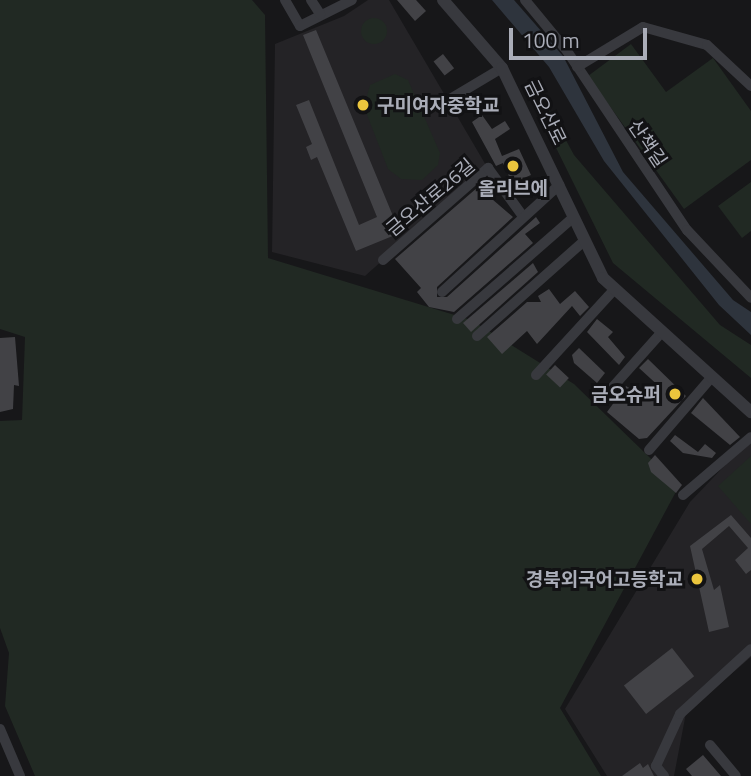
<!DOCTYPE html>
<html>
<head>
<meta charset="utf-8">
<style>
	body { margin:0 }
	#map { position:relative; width:751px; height:776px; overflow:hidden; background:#171719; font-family:"Titillium Web","Noto Sans KR",sans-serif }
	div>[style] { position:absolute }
	.built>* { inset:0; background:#242326 }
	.green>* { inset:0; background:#212923 }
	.round { border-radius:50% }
	.water>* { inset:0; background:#2e343d }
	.building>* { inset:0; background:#424246; transform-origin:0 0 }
	.minor>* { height:10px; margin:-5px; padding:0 5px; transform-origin:5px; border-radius:5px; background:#38393e }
	.tertiary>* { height:12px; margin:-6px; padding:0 6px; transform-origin:6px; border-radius:6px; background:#38393e }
	.dots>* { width:19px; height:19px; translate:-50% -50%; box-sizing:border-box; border:4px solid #121214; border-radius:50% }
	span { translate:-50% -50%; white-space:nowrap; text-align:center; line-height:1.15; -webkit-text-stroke:6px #121214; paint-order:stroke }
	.poi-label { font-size:19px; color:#aaadb8; font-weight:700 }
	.left { translate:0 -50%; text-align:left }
	.right { translate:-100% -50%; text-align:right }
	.street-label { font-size:19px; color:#aaadb8 }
	.scale { position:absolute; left:509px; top:28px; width:138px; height:32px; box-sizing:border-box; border:4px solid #aaadb8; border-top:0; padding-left:9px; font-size:21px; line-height:24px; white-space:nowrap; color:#aaadb8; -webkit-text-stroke:5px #121214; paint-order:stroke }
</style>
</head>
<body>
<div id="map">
	<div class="built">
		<div style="clip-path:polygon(368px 0,389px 0,487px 167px,365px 276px,272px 252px,275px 44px,344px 16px)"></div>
		<div style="clip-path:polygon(751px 438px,751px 657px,686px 713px,674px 776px,607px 776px,565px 709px,690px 502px)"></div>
	</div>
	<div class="green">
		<div style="clip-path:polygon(0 0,252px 0,265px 15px,268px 258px,471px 320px,574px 384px,679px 486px,560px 708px,601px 776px,35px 776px,5px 706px,9px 653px,0 628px,0 421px,22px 420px,25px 337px,0 329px)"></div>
		<div class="round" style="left:361px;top:18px;width:26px;height:26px"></div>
		<div style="clip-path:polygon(631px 44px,666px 92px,713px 58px,751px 111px,751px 160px,684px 209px,588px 76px)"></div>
		<div style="clip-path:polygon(395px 74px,408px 80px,440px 153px,438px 165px,422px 180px,401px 179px,388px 169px,364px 107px,370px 85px)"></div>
		<div style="clip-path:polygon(524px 83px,549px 109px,574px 155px,720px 325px,751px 345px,751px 378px,613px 263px)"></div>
		<div style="clip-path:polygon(751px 182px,751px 231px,742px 238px,718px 206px)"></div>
		<div style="clip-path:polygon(751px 456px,751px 524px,718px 486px)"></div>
	</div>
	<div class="water">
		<div style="clip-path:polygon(492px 0,514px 0,563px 56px,623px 172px,733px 300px,751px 312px,751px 335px,719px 305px,604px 161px,549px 67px)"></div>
	</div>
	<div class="building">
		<div style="clip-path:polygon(397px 0,416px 0,426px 11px,415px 21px)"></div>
		<div style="clip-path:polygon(316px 30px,400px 233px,356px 251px,317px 157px,311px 160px,306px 147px,312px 144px,296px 105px,309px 100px,359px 225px,377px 217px,303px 35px)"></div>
		<div style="left:443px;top:54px;width:18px;height:12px;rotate:52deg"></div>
		<div style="clip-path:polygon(482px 115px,492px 129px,505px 121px,510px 129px,495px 139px,502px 156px,519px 149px,531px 175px,512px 183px,503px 163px,496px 166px,472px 122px)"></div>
		<div style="clip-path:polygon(478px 187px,513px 217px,437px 287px,437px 297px,447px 297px,536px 217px,540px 223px,525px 234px,533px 243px,454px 312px,429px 307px,417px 292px,421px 288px,395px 259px)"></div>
		<div style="clip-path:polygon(533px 263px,538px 272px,471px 332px,463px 323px)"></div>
		<div style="clip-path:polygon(549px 289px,560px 304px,575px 291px,589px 307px,580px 316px,572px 306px,537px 344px,527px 331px,502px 354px,487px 337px,527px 302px,541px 302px,538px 296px)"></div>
		<div style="clip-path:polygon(597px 319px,613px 332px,608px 337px,625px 357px,619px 365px,587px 332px)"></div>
		<div style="clip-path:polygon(15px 337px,19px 386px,14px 385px,13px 409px,0 412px,0 338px)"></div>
		<div style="clip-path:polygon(579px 348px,605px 373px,597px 383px,574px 363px,572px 355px)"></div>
		<div style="clip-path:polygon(648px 359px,686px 396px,647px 438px,639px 439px,607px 412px,626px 386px,651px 401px,662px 389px,639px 368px)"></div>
		<div style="left:555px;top:365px;width:19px;height:13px;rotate:43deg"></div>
		<div style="clip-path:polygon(703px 398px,740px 437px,730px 445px,691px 413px)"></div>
		<div style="clip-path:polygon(675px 435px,698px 452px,705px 444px,716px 453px,712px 458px,683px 453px,670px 441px)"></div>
		<div style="clip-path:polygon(655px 455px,682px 485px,676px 493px,651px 472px,648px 463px)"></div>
		<div style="clip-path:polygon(731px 515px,751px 538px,751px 570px,746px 574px,735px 560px,748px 548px,729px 526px,702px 549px,714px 590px,720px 585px,729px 627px,709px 632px,690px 546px)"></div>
		<div style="left:672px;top:648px;width:36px;height:61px;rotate:52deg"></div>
		<div style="clip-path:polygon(703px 755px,721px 776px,692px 776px,686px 769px)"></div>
		<div style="clip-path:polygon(640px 763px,643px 768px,648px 764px,654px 776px,622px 776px)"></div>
	</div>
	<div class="minor">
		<div style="left:285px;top:0;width:30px;rotate:60deg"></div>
		<div style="left:300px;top:26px;width:58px;rotate:-26.6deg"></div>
		<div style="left:311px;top:0;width:17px;rotate:57deg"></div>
		<div style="left:525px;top:0;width:66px;rotate:50.5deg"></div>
		<div style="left:567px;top:51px;width:216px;rotate:56.2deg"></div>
		<div style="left:687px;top:230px;width:93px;rotate:46.7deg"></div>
		<div style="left:577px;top:67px;width:77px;rotate:-31.2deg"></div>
		<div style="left:643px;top:27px;width:66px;rotate:15.7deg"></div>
		<div style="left:707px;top:45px;width:60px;rotate:43deg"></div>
		<div style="left:450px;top:99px;width:61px;rotate:-30.8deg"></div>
		<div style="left:383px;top:260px;width:140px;rotate:-41.2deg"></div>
		<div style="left:488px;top:168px;width:58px;rotate:54.1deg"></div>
		<div style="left:442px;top:292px;width:159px;rotate:-42.4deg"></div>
		<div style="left:457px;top:319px;width:155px;rotate:-41.1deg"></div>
		<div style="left:477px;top:336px;width:142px;rotate:-41.6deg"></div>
		<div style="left:536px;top:375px;width:115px;rotate:-47.5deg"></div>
		<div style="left:602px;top:399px;width:89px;rotate:-48.2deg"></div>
		<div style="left:649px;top:450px;width:95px;rotate:-49.3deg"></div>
		<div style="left:683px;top:495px;width:89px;rotate:-40.5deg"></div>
		<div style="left:0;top:729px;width:51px;rotate:66.9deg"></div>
		<div style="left:710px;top:745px;width:40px;rotate:50deg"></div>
		<div style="left:664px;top:776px;width:13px;rotate:-129deg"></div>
		<div style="left:656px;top:766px;width:57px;rotate:-65.2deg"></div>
		<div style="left:680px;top:714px;width:96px;rotate:-42.5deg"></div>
	</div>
	<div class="tertiary">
		<div style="left:443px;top:0;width:90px;rotate:49.1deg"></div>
		<div style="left:502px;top:68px;width:233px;rotate:64.3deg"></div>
		<div style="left:603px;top:278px;width:200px;rotate:42.2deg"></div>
	</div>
	<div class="dots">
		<div style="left:363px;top:105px;background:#ebc53d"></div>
		<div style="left:513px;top:166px;background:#ebc53d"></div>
		<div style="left:675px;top:394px;background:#ebc53d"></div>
		<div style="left:697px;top:579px;background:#ebc53d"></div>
	</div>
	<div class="poi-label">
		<span class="left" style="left:377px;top:105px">구미여자중학교</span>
		<span style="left:513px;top:188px">올리브에</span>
		<span class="right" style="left:661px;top:394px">금오슈퍼</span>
		<span class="right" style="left:683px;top:579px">경북외국어고등학교</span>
	</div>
	<div class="street-label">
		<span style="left:546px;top:112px;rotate:64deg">금오산로</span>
		<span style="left:648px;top:143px;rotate:56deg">산책길</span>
		<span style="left:430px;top:197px;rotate:-40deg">금오산로26길</span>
	</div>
	<div class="scale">100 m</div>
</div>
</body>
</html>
